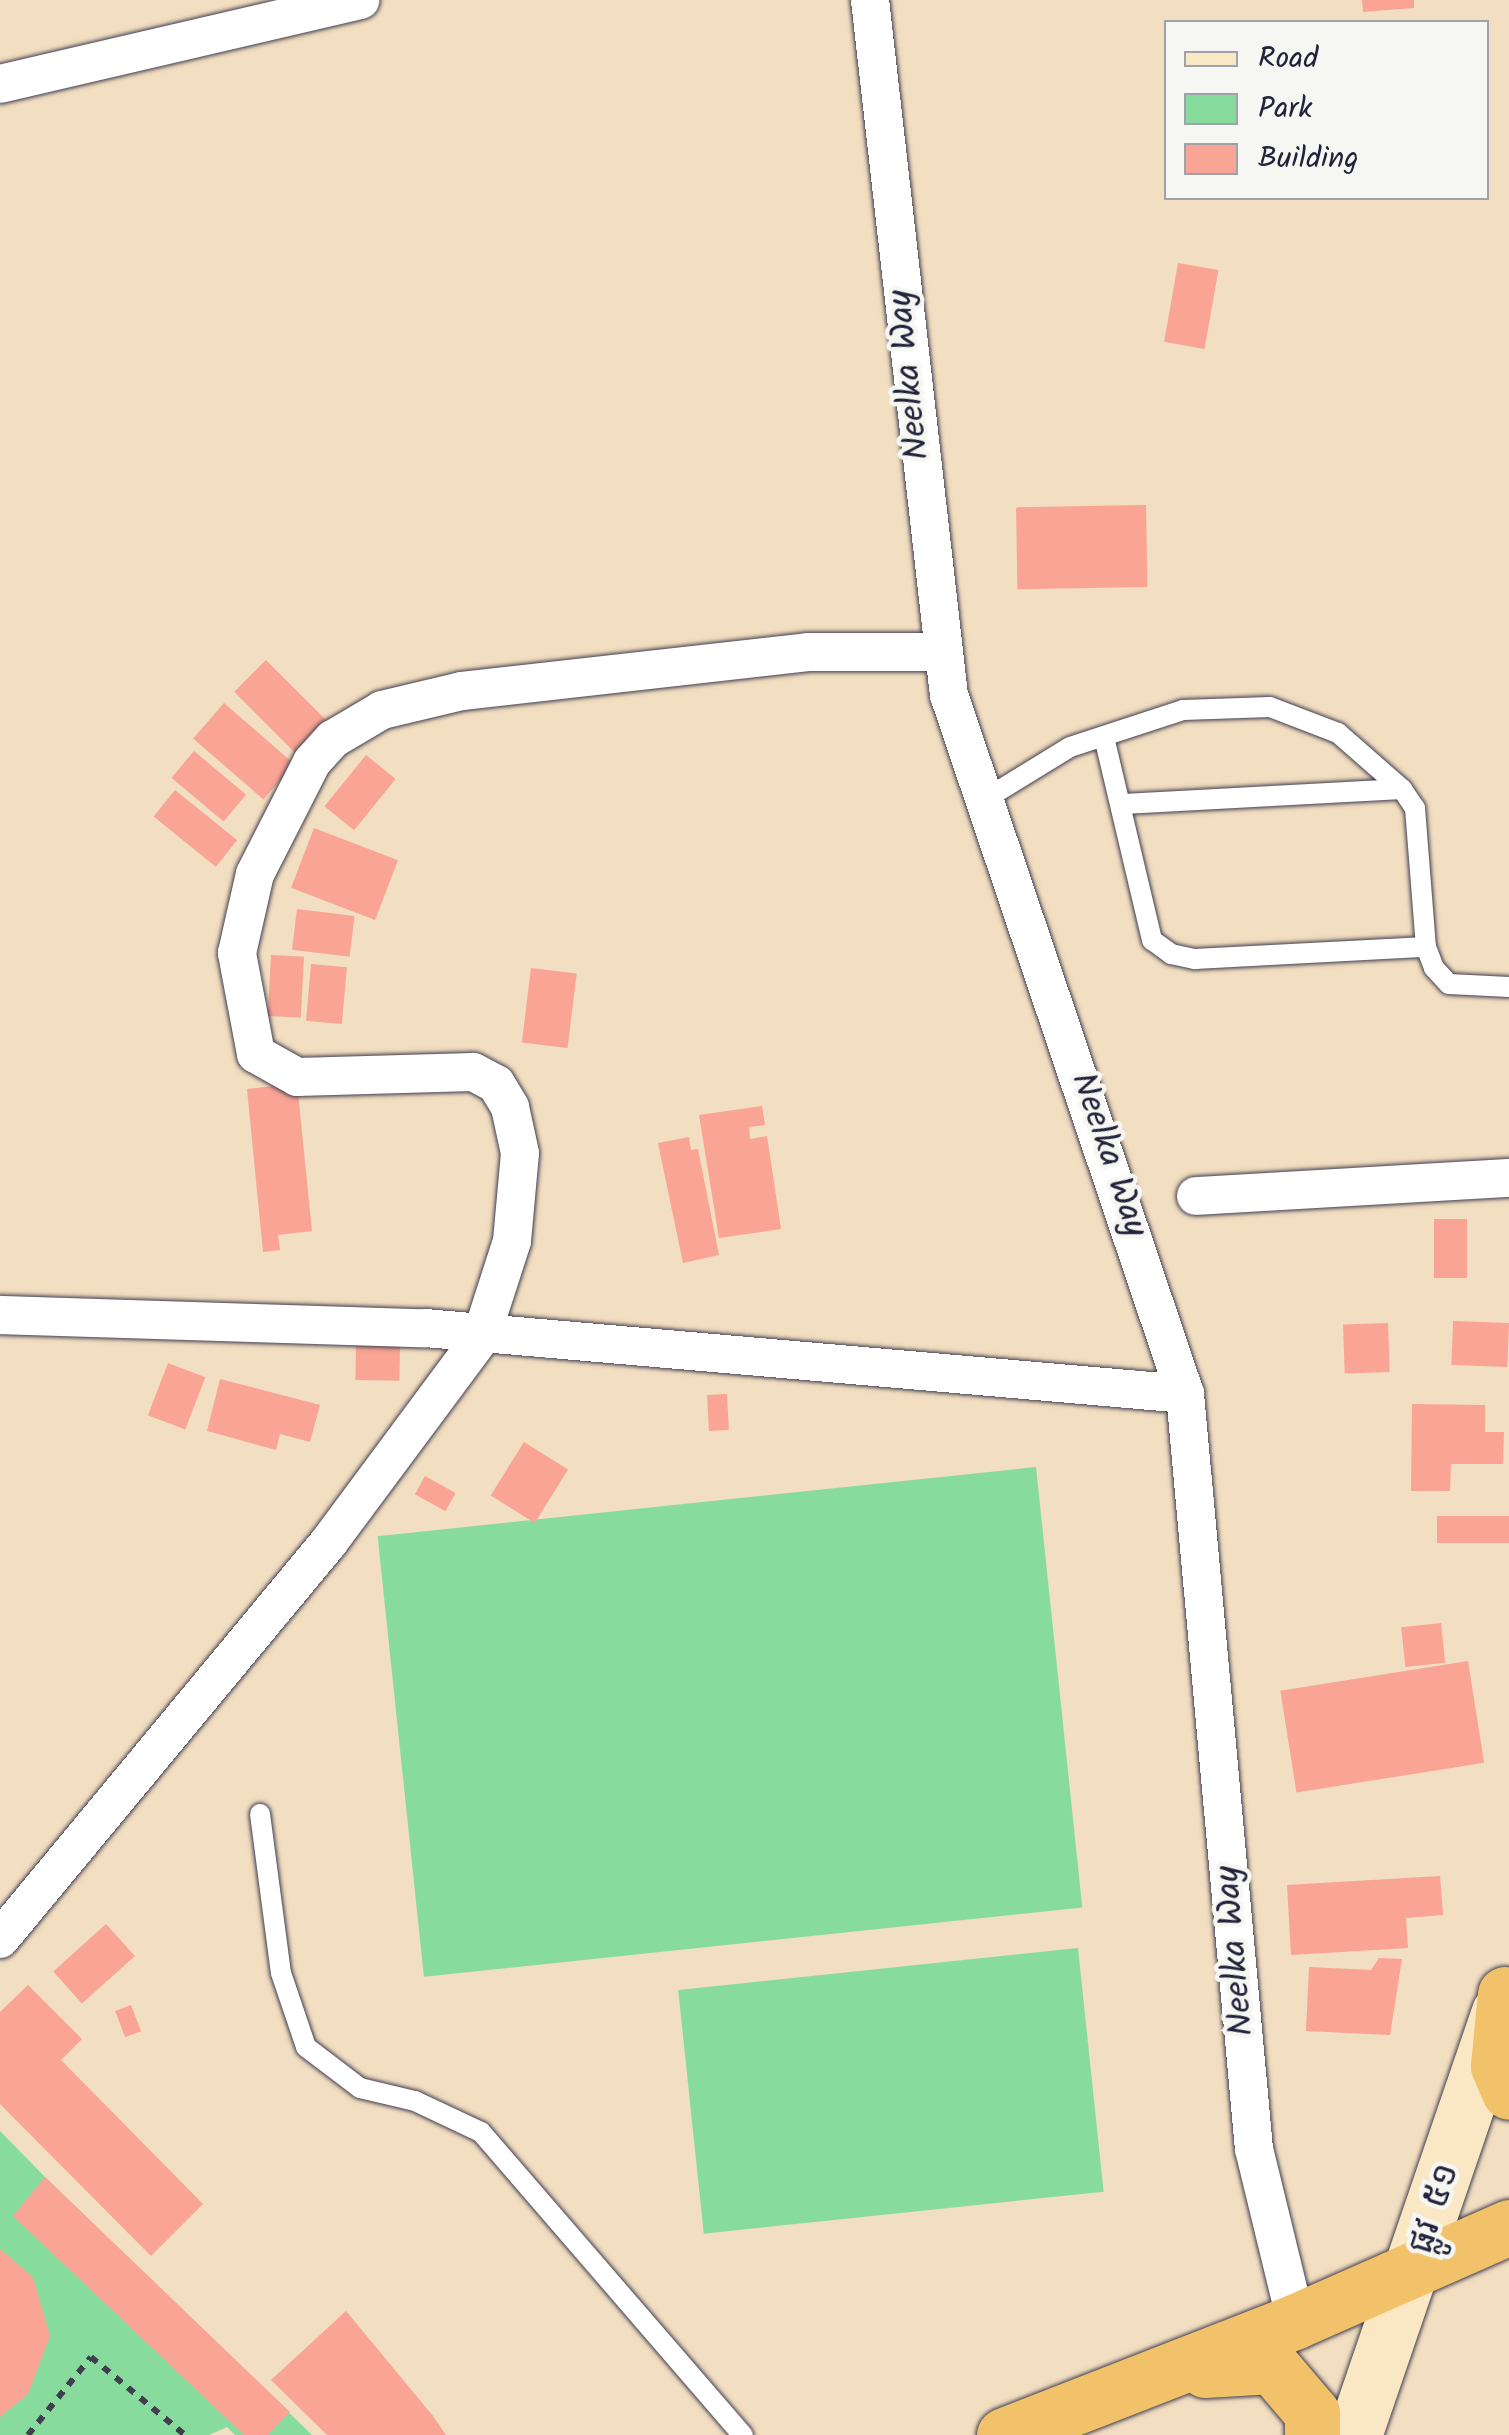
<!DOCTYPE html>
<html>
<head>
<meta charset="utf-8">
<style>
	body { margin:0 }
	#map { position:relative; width:1509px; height:2435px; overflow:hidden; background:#f2dec1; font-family:Kalam,"Noto Sans Khmer",sans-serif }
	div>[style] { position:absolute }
	.green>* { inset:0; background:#87db9d; transform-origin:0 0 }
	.building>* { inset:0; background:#f9a494; transform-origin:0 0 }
	.path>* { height:6px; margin-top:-3px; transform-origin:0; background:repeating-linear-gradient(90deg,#413e4f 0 8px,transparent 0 16px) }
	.roads { filter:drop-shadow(0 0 2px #413e4f) drop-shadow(0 0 2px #413e4f) }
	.lane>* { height:20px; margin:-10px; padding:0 10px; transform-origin:10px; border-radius:10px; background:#fff }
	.street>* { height:38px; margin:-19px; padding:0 19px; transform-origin:19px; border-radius:19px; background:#fff }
	.secondary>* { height:55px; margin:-27.5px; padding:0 27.5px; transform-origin:27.5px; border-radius:27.5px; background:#fae7c3 }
	.highway>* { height:55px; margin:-27.5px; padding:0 27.5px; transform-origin:27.5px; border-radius:27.5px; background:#f2c26a }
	span { translate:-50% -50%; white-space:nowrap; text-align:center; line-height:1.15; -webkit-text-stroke:9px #f6f6f2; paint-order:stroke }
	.street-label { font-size:35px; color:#22223b }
	.legend { position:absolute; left:1164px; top:20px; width:325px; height:180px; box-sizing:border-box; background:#f6f6f2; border:2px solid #a1a1a9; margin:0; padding:12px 18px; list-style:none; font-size:30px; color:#22223b }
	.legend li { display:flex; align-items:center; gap:20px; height:50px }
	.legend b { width:50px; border:2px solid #a1a1a9 }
</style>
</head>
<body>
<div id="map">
	<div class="green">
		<div style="left:1036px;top:1467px;width:443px;height:662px;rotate:84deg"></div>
		<div style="left:1078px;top:1948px;width:245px;height:402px;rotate:84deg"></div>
		<div style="clip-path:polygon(0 2131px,45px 2177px,312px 2435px,235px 2435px,227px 2427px,209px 2435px,0 2435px)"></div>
	</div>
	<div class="building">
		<div style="clip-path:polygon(1362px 0,1414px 0,1414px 8px,1363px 12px)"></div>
		<div style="left:1178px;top:263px;width:41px;height:80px;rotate:10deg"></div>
		<div style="left:1146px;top:505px;width:82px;height:130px;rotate:89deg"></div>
		<div style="left:266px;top:660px;width:86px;height:45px;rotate:45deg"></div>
		<div style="left:224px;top:703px;width:93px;height:47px;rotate:41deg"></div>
		<div style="left:194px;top:751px;width:68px;height:35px;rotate:40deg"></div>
		<div style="left:366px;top:755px;width:38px;height:66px;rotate:39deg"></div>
		<div style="left:175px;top:790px;width:80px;height:34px;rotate:39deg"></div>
		<div style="left:314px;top:828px;width:90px;height:64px;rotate:21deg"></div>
		<div style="left:297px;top:909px;width:58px;height:41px;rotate:7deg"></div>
		<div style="left:271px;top:955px;width:33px;height:61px;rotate:3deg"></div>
		<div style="left:311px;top:964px;width:36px;height:57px;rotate:5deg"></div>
		<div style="left:531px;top:968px;width:46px;height:75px;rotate:7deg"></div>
		<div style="clip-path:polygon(297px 1083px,312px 1231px,278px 1235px,280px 1250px,263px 1252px,247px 1089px)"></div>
		<div style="clip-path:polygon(762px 1106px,765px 1125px,749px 1127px,750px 1139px,767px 1136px,781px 1229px,719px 1238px,699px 1115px)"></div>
		<div style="clip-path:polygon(689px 1137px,691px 1150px,698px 1149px,719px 1255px,683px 1263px,658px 1143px)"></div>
		<div style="left:1434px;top:1219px;width:33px;height:59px"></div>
		<div style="left:1453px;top:1321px;width:56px;height:44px;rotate:2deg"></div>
		<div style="left:1388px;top:1323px;width:49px;height:45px;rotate:88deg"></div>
		<div style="left:356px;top:1346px;width:44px;height:34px;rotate:1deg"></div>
		<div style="left:168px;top:1363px;width:40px;height:56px;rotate:21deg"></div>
		<div style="clip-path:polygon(220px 1379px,320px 1405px,310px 1442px,280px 1434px,276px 1450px,207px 1431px)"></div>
		<div style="left:727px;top:1394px;width:36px;height:20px;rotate:87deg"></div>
		<div style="clip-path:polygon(1412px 1404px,1485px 1405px,1485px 1432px,1504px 1432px,1503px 1464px,1451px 1464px,1450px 1491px,1411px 1491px)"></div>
		<div style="left:524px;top:1442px;width:52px;height:63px;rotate:32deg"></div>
		<div style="left:425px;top:1476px;width:35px;height:21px;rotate:29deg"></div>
		<div style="left:1509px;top:1516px;width:27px;height:72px;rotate:90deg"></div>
		<div style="left:1441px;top:1623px;width:40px;height:40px;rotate:84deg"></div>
		<div style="left:1468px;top:1661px;width:103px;height:190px;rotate:81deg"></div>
		<div style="clip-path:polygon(1440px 1876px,1443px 1915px,1406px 1918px,1408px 1948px,1291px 1955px,1287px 1885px)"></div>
		<div style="left:106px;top:1924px;width:43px;height:71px;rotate:48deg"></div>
		<div style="clip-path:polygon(1379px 1958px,1402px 1959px,1390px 2035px,1306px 2031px,1309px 1967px,1371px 1970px)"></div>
		<div style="clip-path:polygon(28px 1985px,82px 2039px,61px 2060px,203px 2204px,151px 2256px,0 2104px,0 2012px)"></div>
		<div style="left:131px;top:2005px;width:28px;height:17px;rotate:69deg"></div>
		<div style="clip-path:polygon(45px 2177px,290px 2412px,268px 2435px,244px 2435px,13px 2216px)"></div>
		<div style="clip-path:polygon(0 2249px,33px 2277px,50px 2336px,28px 2394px,0 2417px)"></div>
		<div style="clip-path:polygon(346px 2311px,433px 2416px,446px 2435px,327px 2435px,271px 2380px)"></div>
	</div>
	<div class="path">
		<div style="left:28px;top:2435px;width:100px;rotate:-51.1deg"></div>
		<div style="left:91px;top:2357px;width:122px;rotate:39.7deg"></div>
	</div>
	<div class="roads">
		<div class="lane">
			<div style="left:1104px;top:737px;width:209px;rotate:76.7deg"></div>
			<div style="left:1152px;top:940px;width:24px;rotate:36deg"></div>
			<div style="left:1171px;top:954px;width:25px;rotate:12deg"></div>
			<div style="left:1195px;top:959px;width:231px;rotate:-3deg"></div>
			<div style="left:987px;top:798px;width:97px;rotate:-31.6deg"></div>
			<div style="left:1070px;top:747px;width:119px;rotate:-18.1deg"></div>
			<div style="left:1183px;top:710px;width:87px;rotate:-2deg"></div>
			<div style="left:1270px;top:707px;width:73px;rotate:20.9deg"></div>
			<div style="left:1338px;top:733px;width:85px;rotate:41.2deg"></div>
			<div style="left:1402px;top:789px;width:23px;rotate:56deg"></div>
			<div style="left:1415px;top:808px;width:139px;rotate:85.5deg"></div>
			<div style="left:1426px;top:947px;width:22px;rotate:69deg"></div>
			<div style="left:1434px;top:968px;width:22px;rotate:47deg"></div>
			<div style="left:1449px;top:984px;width:60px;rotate:2.9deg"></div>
			<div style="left:1124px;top:804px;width:278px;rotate:-3.1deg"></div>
			<div style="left:260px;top:1814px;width:160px;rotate:82.5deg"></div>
			<div style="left:281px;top:1973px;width:78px;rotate:71.3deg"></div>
			<div style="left:306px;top:2047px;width:68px;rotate:37.2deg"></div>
			<div style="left:360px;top:2088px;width:57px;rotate:13.3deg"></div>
			<div style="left:415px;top:2101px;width:73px;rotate:25.2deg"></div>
			<div style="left:481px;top:2132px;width:401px;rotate:49.2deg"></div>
		</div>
		<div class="street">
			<div style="left:870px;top:0;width:699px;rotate:83.52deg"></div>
			<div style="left:949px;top:695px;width:738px;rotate:71.34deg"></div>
			<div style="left:1185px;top:1394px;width:758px;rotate:84.78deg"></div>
			<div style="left:1254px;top:2149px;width:177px;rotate:76.3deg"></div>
			<div style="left:0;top:84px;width:370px;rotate:-13.1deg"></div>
			<div style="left:1196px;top:1196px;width:314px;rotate:-3.3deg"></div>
			<div style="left:0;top:1315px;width:425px;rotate:1.8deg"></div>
			<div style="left:425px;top:1328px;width:763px;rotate:4.96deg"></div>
			<div style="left:0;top:1939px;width:516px;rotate:-50.35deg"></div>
			<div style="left:329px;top:1542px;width:255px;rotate:-53.4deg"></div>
			<div style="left:481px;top:1337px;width:101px;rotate:-72.1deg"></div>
			<div style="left:512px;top:1241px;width:88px;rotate:-84.8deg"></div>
			<div style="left:520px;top:1153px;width:47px;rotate:-102.3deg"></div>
			<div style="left:510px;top:1107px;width:27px;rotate:-121deg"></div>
			<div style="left:496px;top:1084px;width:26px;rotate:-152deg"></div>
			<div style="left:473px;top:1072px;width:176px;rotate:178.4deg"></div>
			<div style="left:297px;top:1077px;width:47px;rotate:-150.7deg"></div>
			<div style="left:256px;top:1054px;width:103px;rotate:-100.7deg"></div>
			<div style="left:237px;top:953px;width:81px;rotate:-77.2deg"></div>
			<div style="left:255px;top:874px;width:126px;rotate:-63deg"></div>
			<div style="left:312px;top:762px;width:31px;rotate:-48deg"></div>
			<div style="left:333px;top:739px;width:57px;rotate:-30.6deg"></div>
			<div style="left:382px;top:710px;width:82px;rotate:-13.4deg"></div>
			<div style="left:462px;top:691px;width:348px;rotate:-6.4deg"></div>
			<div style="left:808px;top:652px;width:132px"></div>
		</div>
		<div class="secondary">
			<div style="left:1354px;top:2435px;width:447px;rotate:-71.1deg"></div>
		</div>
		<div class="highway">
			<div style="left:1505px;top:1994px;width:72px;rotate:95.6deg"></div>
			<div style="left:1498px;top:2066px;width:28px;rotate:67deg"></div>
			<div style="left:1205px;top:2370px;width:67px;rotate:-3.4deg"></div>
			<div style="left:1272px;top:2366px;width:62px;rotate:49.6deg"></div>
			<div style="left:1312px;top:2413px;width:22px;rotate:90deg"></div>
			<div style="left:1004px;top:2435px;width:313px;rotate:-21.3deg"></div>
			<div style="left:1296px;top:2321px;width:233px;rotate:-23.8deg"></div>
		</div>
	</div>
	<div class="street-label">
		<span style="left:910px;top:375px;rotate:-96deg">Neelka Way</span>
		<span style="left:1108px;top:1155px;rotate:71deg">Neelka Way</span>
		<span style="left:1236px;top:1951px;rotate:-95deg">Neelka Way</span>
		<span style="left:1435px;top:2209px;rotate:-72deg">ផ្លូវ ៥១</span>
	</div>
	<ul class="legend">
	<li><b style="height:12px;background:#fae7c3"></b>Road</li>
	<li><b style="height:28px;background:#87db9d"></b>Park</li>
	<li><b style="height:28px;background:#f9a494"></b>Building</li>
	</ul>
</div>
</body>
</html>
